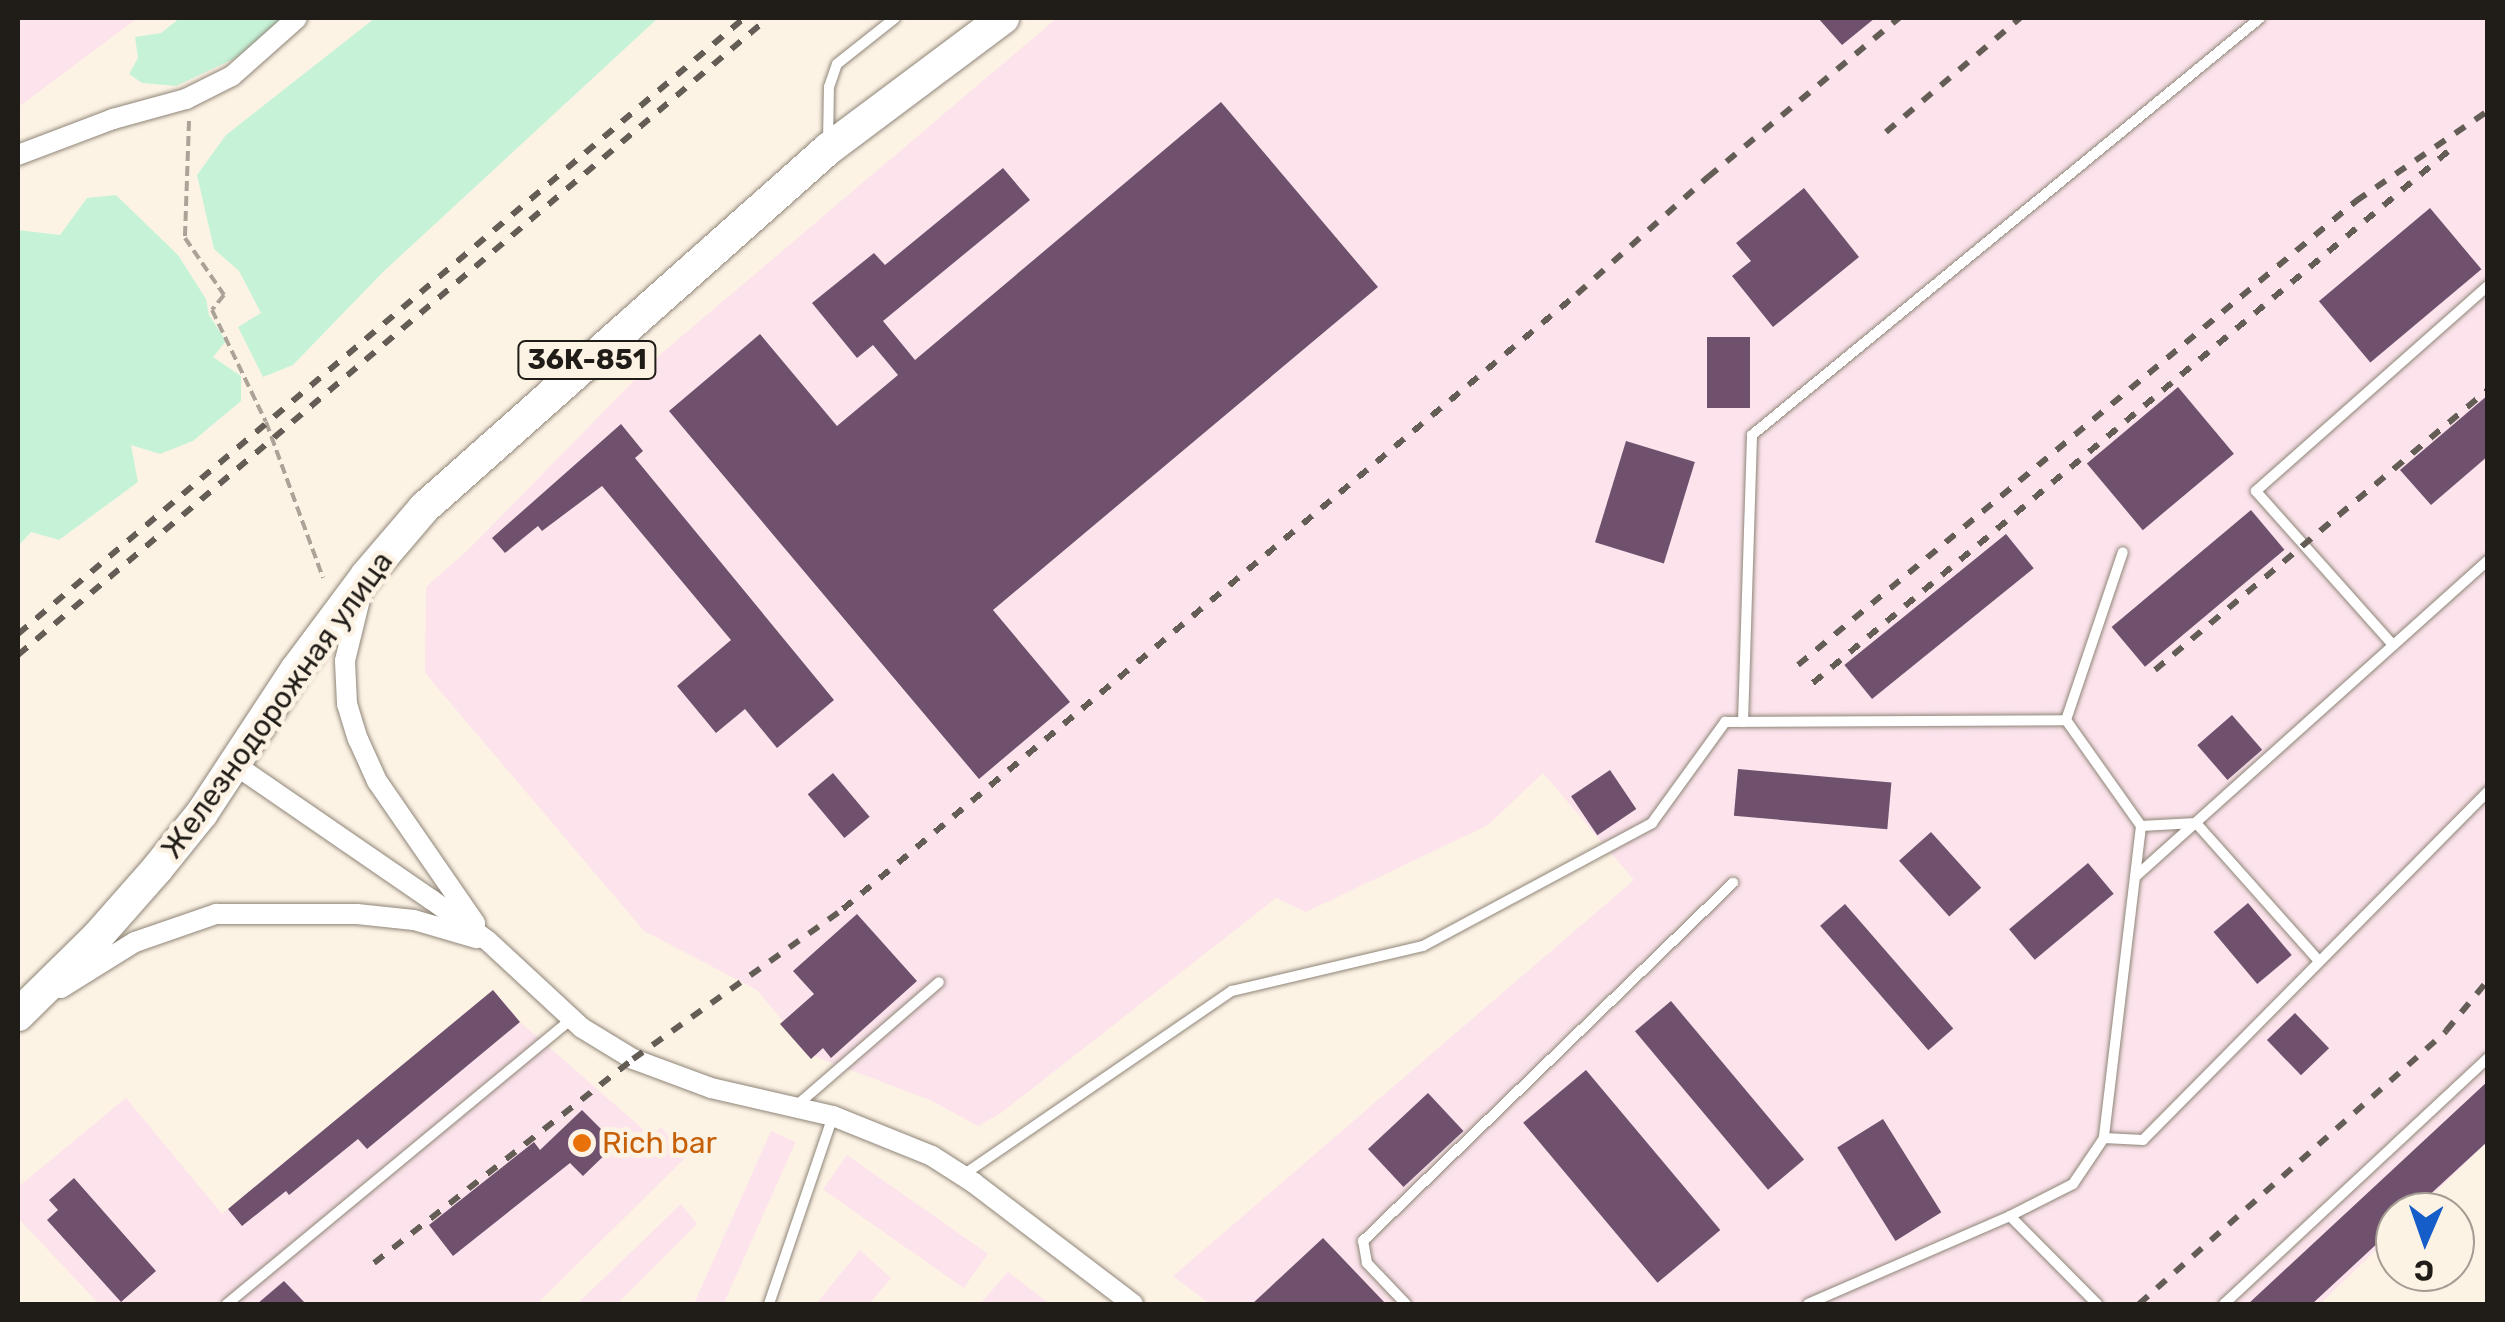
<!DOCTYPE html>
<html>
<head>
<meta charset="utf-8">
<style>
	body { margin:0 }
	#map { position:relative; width:2505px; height:1322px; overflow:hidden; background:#fdf3e5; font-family:Rubik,sans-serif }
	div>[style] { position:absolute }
	.industrial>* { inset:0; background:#fce3ec; transform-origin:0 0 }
	.green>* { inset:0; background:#c6f3d8 }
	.building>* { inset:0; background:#6f516e; transform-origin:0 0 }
	.path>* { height:4px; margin-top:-2px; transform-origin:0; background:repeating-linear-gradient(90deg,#aba398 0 10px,transparent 0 15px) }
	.roads { filter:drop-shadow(0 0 2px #8e8578) drop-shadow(0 0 2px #8e8578) }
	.service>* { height:10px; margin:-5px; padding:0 5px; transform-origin:5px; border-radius:5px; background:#fff }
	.minor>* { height:20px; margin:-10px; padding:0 10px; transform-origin:10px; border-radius:10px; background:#fff }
	.primary>* { height:32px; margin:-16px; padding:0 16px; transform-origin:16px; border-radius:16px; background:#fff }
	.rail>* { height:6px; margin-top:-3px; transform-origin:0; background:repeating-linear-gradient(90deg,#635d56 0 12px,transparent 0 24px) }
	.dots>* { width:28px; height:28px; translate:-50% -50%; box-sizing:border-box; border:5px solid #fdf3e5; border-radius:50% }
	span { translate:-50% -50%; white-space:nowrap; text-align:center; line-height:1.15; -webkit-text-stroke:10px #fdf3e5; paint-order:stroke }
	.shield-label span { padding:2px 8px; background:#fdf3e5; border:2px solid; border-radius:8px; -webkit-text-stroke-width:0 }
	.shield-label { font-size:28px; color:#201c17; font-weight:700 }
	.street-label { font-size:30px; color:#201c17 }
	.food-label { font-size:30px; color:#c56008 }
	.left { translate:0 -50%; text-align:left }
	.frame { position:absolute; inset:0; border:20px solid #201c17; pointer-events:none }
	.north { position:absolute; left:2375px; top:1192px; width:100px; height:100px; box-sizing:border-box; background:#fdf3e5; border:2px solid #a59d93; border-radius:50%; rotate:182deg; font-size:28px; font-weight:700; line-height:40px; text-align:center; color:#201c17 }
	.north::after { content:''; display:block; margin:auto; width:35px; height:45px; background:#155dc8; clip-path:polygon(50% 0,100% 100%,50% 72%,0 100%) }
</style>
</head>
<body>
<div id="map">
	<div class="industrial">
		<div style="clip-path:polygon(18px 18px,138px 18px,18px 107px)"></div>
		<div style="clip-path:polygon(1057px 18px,2487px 18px,2487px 1142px,2415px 1212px,2395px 1212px,2395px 1232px,2320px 1304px,1210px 1304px,1173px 1276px,1634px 880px,1543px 773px,1488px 825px,1306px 912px,1276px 898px,1001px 1113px,978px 1126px,930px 1100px,811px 1055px,757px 990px,644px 931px,425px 673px,426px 587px,470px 548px,656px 358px)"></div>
		<div style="clip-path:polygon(493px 990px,520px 1022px,651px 1136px,661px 1127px,686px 1157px,537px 1304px,99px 1304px,18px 1218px,18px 1187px,126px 1098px,222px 1214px)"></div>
		<div style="left:771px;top:1131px;width:27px;height:193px;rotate:24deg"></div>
		<div style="left:847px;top:1155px;width:172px;height:42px;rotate:35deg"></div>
		<div style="clip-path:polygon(681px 1204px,697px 1224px,617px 1304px,577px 1304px)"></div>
		<div style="clip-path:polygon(860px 1250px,891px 1278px,869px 1304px,816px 1304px)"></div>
		<div style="clip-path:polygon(1008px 1272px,1050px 1304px,980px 1304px)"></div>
	</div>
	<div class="green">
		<div style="clip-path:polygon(180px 18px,284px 18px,242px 55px,176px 86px,142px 83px,129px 74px,138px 58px,135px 37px,161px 33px)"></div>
		<div style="clip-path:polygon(375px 18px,658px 18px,383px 272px,293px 365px,263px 377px,238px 327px,261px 313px,239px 271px,214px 249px,197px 175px,226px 135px)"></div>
		<div style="clip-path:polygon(116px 195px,178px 255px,206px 299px,209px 315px,226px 341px,213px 357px,241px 376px,241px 401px,193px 441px,160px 454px,131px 445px,138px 482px,59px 540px,31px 532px,18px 546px,18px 230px,60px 235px,87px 198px)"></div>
	</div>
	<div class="building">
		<div style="clip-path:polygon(1818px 18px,1875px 18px,1842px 45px)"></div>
		<div style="clip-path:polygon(1221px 102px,1378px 287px,993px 610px,1070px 702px,979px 779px,669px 411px,760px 334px,837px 426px,898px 375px,873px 345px,857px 358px,812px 303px,874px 253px,885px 265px,1003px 168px,1030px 200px,883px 321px,915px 360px)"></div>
		<div style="clip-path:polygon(1804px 188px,1859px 257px,1773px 327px,1732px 276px,1751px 261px,1736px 243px)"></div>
		<div style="left:2430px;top:208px;width:80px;height:145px;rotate:50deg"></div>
		<div style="left:1707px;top:337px;width:43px;height:71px"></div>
		<div style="left:2178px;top:387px;width:87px;height:119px;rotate:50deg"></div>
		<div style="clip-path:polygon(2488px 395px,2488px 456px,2431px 505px,2400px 470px)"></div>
		<div style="clip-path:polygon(621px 424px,643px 451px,635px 458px,834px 700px,777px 748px,745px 709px,716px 733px,677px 686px,731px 640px,602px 486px,542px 531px,538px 526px,505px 553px,492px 538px)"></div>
		<div style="left:1626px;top:441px;width:72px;height:106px;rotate:17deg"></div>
		<div style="left:2251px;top:510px;width:52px;height:182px;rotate:50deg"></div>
		<div style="left:2006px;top:534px;width:44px;height:208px;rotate:51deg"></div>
		<div style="left:2232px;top:715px;width:46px;height:46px;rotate:49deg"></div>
		<div style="left:1738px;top:769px;width:154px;height:47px;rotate:5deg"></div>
		<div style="left:1610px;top:770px;width:47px;height:47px;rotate:56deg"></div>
		<div style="left:833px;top:773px;width:57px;height:33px;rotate:50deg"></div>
		<div style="left:1931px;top:832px;width:75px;height:43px;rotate:48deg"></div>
		<div style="left:2088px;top:863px;width:40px;height:103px;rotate:50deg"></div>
		<div style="left:2248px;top:903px;width:68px;height:45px;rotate:50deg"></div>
		<div style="left:1845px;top:904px;width:165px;height:33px;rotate:49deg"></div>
		<div style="clip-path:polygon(857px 914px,917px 981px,831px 1058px,823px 1048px,811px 1059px,780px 1024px,814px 994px,793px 971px)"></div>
		<div style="clip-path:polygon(493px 990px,520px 1022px,367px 1149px,358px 1139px,289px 1195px,286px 1191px,242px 1226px,228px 1209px)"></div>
		<div style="left:1671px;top:1001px;width:207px;height:47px;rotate:50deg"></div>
		<div style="left:2295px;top:1013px;width:49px;height:39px;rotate:46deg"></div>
		<div style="left:1586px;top:1070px;width:209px;height:82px;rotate:50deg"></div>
		<div style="clip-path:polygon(2488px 1081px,2488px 1141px,2411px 1212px,2395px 1212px,2395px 1227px,2312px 1304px,2248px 1304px)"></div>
		<div style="left:1428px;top:1093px;width:52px;height:82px;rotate:47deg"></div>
		<div style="clip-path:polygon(582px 1110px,616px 1144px,583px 1176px,570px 1163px,453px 1256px,429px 1225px,534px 1142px,540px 1150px)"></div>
		<div style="left:1883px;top:1119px;width:110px;height:54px;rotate:58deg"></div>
		<div style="clip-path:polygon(74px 1178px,156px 1271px,121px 1302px,47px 1220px,58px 1210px,49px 1200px)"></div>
		<div style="clip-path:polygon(1323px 1238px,1386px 1304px,1252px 1304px)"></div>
		<div style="clip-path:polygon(284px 1281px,306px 1304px,257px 1304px)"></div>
	</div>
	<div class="path">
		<div style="left:189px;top:121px;width:117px;rotate:92deg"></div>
		<div style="left:185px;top:238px;width:69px;rotate:55.6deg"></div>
		<div style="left:224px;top:295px;width:19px;rotate:129deg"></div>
		<div style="left:212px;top:310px;width:124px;rotate:64.3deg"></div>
		<div style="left:266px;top:422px;width:166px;rotate:69.9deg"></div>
	</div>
	<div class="roads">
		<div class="service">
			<div style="left:828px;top:142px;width:55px;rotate:-89deg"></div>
			<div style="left:829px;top:87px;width:24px;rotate:-71deg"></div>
			<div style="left:837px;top:64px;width:74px;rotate:-38.4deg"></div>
			<div style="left:2393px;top:645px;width:206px;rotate:-131.7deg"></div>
			<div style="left:2256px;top:491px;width:310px;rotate:-41.5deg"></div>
			<div style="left:2066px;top:720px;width:177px;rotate:-71.3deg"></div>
			<div style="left:1743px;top:722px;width:287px;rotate:-88.2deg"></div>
			<div style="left:1752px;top:435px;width:657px;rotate:-39.38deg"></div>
			<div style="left:2141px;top:826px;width:55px;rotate:-3.1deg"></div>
			<div style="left:2196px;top:823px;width:185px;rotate:48.3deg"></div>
			<div style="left:2135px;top:877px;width:474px;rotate:-41.9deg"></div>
			<div style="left:796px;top:1106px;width:189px;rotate:-40.9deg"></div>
			<div style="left:2104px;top:1138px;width:39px;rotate:3deg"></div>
			<div style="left:2143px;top:1140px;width:491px;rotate:-45.3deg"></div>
			<div style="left:963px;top:1175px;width:326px;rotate:-34.4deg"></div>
			<div style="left:1232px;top:991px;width:196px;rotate:-13.3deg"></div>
			<div style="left:1423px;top:946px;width:260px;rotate:-28.2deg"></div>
			<div style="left:1652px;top:823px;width:125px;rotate:-54.1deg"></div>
			<div style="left:1725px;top:722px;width:341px;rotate:-0.3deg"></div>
			<div style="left:2066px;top:720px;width:130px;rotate:54.7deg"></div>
			<div style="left:2141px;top:826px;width:314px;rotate:96.8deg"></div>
			<div style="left:2104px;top:1138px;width:55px;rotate:124deg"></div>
			<div style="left:2073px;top:1184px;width:71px;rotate:153.1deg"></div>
			<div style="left:2010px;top:1216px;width:220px;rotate:156.5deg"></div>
			<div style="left:2010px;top:1216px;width:124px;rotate:45.3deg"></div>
			<div style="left:227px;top:1304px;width:447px;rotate:-39.6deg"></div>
			<div style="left:769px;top:1304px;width:199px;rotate:-71.2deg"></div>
			<div style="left:1406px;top:1304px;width:57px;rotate:-133.6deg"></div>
			<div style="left:1367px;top:1263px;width:22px;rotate:-100deg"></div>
			<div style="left:1363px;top:1241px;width:515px;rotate:-44.06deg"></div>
			<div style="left:2224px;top:1304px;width:361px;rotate:-43deg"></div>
		</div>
		<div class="minor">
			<div style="left:18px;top:155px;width:102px;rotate:-20.8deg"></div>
			<div style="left:113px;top:119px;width:76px;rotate:-15.3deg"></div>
			<div style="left:186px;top:99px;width:51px;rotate:-26.6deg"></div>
			<div style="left:232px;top:76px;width:87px;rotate:-41.7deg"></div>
			<div style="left:362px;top:591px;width:72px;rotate:103.7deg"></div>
			<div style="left:345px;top:661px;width:43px;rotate:87.3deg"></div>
			<div style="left:347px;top:704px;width:37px;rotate:73deg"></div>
			<div style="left:358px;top:739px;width:46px;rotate:65.7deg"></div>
			<div style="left:377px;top:781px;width:173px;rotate:55.4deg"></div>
			<div style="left:234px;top:764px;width:240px;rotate:34.5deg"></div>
			<div style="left:432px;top:900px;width:69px;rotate:36.2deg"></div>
			<div style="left:488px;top:941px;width:128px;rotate:42.8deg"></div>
			<div style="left:582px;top:1028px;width:60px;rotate:31.3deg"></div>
			<div style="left:633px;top:1059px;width:83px;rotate:20.4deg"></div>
			<div style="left:711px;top:1088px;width:125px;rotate:12.9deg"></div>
			<div style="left:833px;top:1116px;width:107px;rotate:22deg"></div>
			<div style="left:932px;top:1156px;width:50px;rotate:32.7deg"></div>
			<div style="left:974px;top:1183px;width:200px;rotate:37.3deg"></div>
			<div style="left:61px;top:988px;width:87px;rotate:-31.9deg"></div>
			<div style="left:135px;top:942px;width:86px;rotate:-19.1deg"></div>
			<div style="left:216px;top:914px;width:141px"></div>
			<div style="left:357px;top:914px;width:57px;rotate:6deg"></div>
			<div style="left:414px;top:920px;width:65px;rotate:16.2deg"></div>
		</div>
		<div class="primary">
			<div style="left:18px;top:1015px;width:112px;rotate:-44.6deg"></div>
			<div style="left:98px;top:936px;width:89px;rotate:-48.6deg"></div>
			<div style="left:157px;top:869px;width:72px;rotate:-51.2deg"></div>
			<div style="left:202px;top:813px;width:171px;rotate:-56.7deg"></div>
			<div style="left:296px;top:670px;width:117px;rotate:-53.3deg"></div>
			<div style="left:366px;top:576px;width:89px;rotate:-49.5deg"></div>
			<div style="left:424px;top:508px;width:540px;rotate:-41.62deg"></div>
			<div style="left:828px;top:149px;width:219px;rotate:-36.8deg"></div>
		</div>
	</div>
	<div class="rail">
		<div style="left:1886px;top:132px;width:176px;rotate:-40.4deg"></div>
		<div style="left:18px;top:634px;width:952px;rotate:-40.31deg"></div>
		<div style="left:18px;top:655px;width:984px;rotate:-40.34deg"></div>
		<div style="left:1798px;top:665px;width:726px;rotate:-39.74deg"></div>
		<div style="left:2356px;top:201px;width:160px;rotate:-34.3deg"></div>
		<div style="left:2155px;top:670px;width:435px;rotate:-40.1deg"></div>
		<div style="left:1813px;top:683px;width:840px;rotate:-39.93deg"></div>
		<div style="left:374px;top:1263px;width:330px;rotate:-38.2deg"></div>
		<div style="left:633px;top:1059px;width:258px;rotate:-35.5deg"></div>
		<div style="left:843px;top:909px;width:958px;rotate:-39.96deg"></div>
		<div style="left:1577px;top:294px;width:176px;rotate:-41.8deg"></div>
		<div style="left:1708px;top:177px;width:249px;rotate:-39.8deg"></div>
		<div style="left:2139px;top:1304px;width:411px;rotate:-41.6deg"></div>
		<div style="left:2446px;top:1031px;width:66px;rotate:-50.5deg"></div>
	</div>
	<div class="dots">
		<div style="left:582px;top:1143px;background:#e8710a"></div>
	</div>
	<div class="shield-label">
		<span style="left:587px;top:360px">36К-851</span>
	</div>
	<div class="street-label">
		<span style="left:277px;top:705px;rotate:-54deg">Железнодорожная улица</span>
	</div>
	<div class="food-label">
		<span class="left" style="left:602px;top:1143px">Rich bar</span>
	</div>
	<div class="frame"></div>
	<div class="north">С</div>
</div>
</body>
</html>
